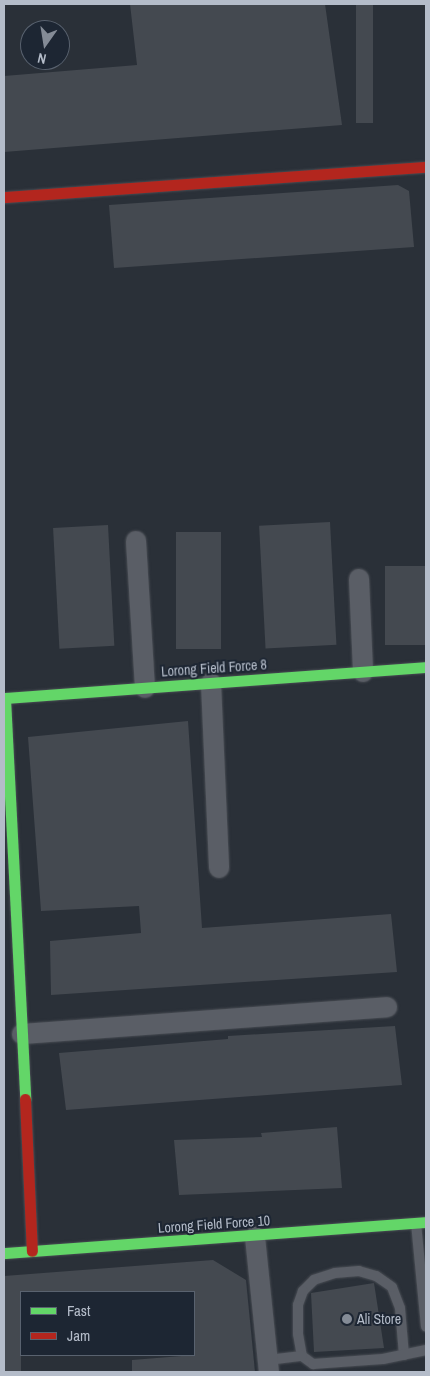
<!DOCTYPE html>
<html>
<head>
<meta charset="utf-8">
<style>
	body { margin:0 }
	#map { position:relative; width:430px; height:1376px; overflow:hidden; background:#2a3038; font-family:"Archivo Narrow",sans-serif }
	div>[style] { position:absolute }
	.building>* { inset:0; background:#444950; transform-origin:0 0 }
	.roads { filter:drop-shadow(0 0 1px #484c53) drop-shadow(0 0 1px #484c53) }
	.lane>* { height:10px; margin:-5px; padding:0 5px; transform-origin:5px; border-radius:5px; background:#5a5e66 }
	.street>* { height:20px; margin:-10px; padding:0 10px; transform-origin:10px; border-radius:10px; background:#5a5e66 }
	.fast>* { height:11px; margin:-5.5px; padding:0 5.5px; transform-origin:5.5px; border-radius:5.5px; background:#63d668 }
	.jam>* { height:11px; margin:-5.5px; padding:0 5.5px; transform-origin:5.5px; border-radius:5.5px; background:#b3261e }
	.dots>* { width:14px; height:14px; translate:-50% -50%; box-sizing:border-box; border:2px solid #1d2633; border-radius:50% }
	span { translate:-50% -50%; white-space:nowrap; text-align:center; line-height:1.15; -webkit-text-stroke:4px #1d2633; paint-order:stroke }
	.street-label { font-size:14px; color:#b4bcc9 }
	.poi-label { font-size:14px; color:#b4bcc9 }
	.left { translate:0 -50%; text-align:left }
	.frame { position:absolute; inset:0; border:5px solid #b4bcc9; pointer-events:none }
	.legend { position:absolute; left:20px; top:1291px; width:175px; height:65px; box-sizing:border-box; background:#1d2633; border:1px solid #59626f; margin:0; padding:6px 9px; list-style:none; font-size:15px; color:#b4bcc9 }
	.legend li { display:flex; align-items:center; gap:10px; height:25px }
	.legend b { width:25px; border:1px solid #59626f }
	.north { position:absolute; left:20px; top:20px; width:50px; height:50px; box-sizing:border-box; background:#1d2633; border:1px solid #59626f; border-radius:50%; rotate:193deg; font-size:14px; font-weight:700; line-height:20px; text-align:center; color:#b4bcc9 }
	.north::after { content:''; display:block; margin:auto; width:18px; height:22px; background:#848b96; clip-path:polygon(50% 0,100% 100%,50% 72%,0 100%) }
</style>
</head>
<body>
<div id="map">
	<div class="building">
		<div style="clip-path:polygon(130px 4px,325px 4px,342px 125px,4px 152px,4px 76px,137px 65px)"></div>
		<div style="left:356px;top:4px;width:17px;height:119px"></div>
		<div style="clip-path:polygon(398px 185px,409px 191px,414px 247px,114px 268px,109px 205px)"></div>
		<div style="left:330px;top:522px;width:123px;height:71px;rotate:87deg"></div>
		<div style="left:108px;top:525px;width:121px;height:55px;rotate:87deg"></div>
		<div style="left:176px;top:532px;width:45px;height:117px"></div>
		<div style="left:426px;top:566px;width:79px;height:41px;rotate:90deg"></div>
		<div style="clip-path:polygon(188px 721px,202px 928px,391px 914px,397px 972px,51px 995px,50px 941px,141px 933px,139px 906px,41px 911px,28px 737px)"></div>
		<div style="clip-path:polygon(395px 1026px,402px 1085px,66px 1110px,59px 1053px,228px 1039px,228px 1036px)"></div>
		<div style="clip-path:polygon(337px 1127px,342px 1188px,179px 1195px,174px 1140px,262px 1137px,261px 1133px)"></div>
		<div style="clip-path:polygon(213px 1260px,246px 1280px,255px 1372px,132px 1372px,132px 1360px,194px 1355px,194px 1292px,21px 1292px,21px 1372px,4px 1372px,4px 1276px)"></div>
		<div style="clip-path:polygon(374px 1283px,384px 1348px,314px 1352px,311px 1293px)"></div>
	</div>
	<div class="roads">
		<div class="lane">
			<div style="left:416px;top:1223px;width:104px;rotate:84.5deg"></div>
			<div style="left:404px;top:1355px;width:47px;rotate:-94.9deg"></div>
			<div style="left:400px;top:1308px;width:22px;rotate:-111deg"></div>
			<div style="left:392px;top:1287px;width:19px;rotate:-145deg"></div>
			<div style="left:376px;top:1276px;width:18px;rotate:-164deg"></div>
			<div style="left:359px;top:1271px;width:24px;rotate:175deg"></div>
			<div style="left:335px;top:1273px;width:22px;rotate:162deg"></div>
			<div style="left:314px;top:1280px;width:16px;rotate:135deg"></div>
			<div style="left:303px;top:1291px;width:15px;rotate:110deg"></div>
			<div style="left:298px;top:1305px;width:29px;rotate:90deg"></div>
			<div style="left:298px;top:1334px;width:22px;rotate:80deg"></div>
			<div style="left:302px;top:1356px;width:14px;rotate:36deg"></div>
			<div style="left:313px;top:1364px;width:70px;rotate:-4.1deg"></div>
			<div style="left:383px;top:1359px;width:44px;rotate:-11.8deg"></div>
			<div style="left:268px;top:1360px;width:34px;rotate:-7deg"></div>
		</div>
		<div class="street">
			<div style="left:136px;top:541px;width:147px;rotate:86.5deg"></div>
			<div style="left:359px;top:579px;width:93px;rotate:87.5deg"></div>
			<div style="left:211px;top:683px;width:185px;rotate:87.5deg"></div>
			<div style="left:22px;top:1034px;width:366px;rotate:-4.2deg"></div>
			<div style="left:255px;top:1237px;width:136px;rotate:84.1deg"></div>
		</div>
		<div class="fast">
			<div style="left:4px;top:698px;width:423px;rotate:-4.2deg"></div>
			<div style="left:5px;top:698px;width:401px;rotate:87.1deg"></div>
			<div style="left:4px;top:1253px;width:423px;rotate:-4.2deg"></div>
		</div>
		<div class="jam">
			<div style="left:4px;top:197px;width:423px;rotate:-4.1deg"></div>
			<div style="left:25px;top:1099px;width:152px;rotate:87.4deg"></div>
		</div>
	</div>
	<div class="dots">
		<div style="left:347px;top:1319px;background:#848b96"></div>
	</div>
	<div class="street-label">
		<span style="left:214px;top:668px;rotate:-4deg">Lorong Field Force 8</span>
		<span style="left:214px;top:1224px;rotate:-4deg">Lorong Field Force 10</span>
	</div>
	<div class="poi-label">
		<span class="left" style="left:357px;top:1319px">Ali Store</span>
	</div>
	<div class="frame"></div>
	<ul class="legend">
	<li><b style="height:6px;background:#63d668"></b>Fast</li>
	<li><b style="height:6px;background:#b3261e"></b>Jam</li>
	</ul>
	<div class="north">N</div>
</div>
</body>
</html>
